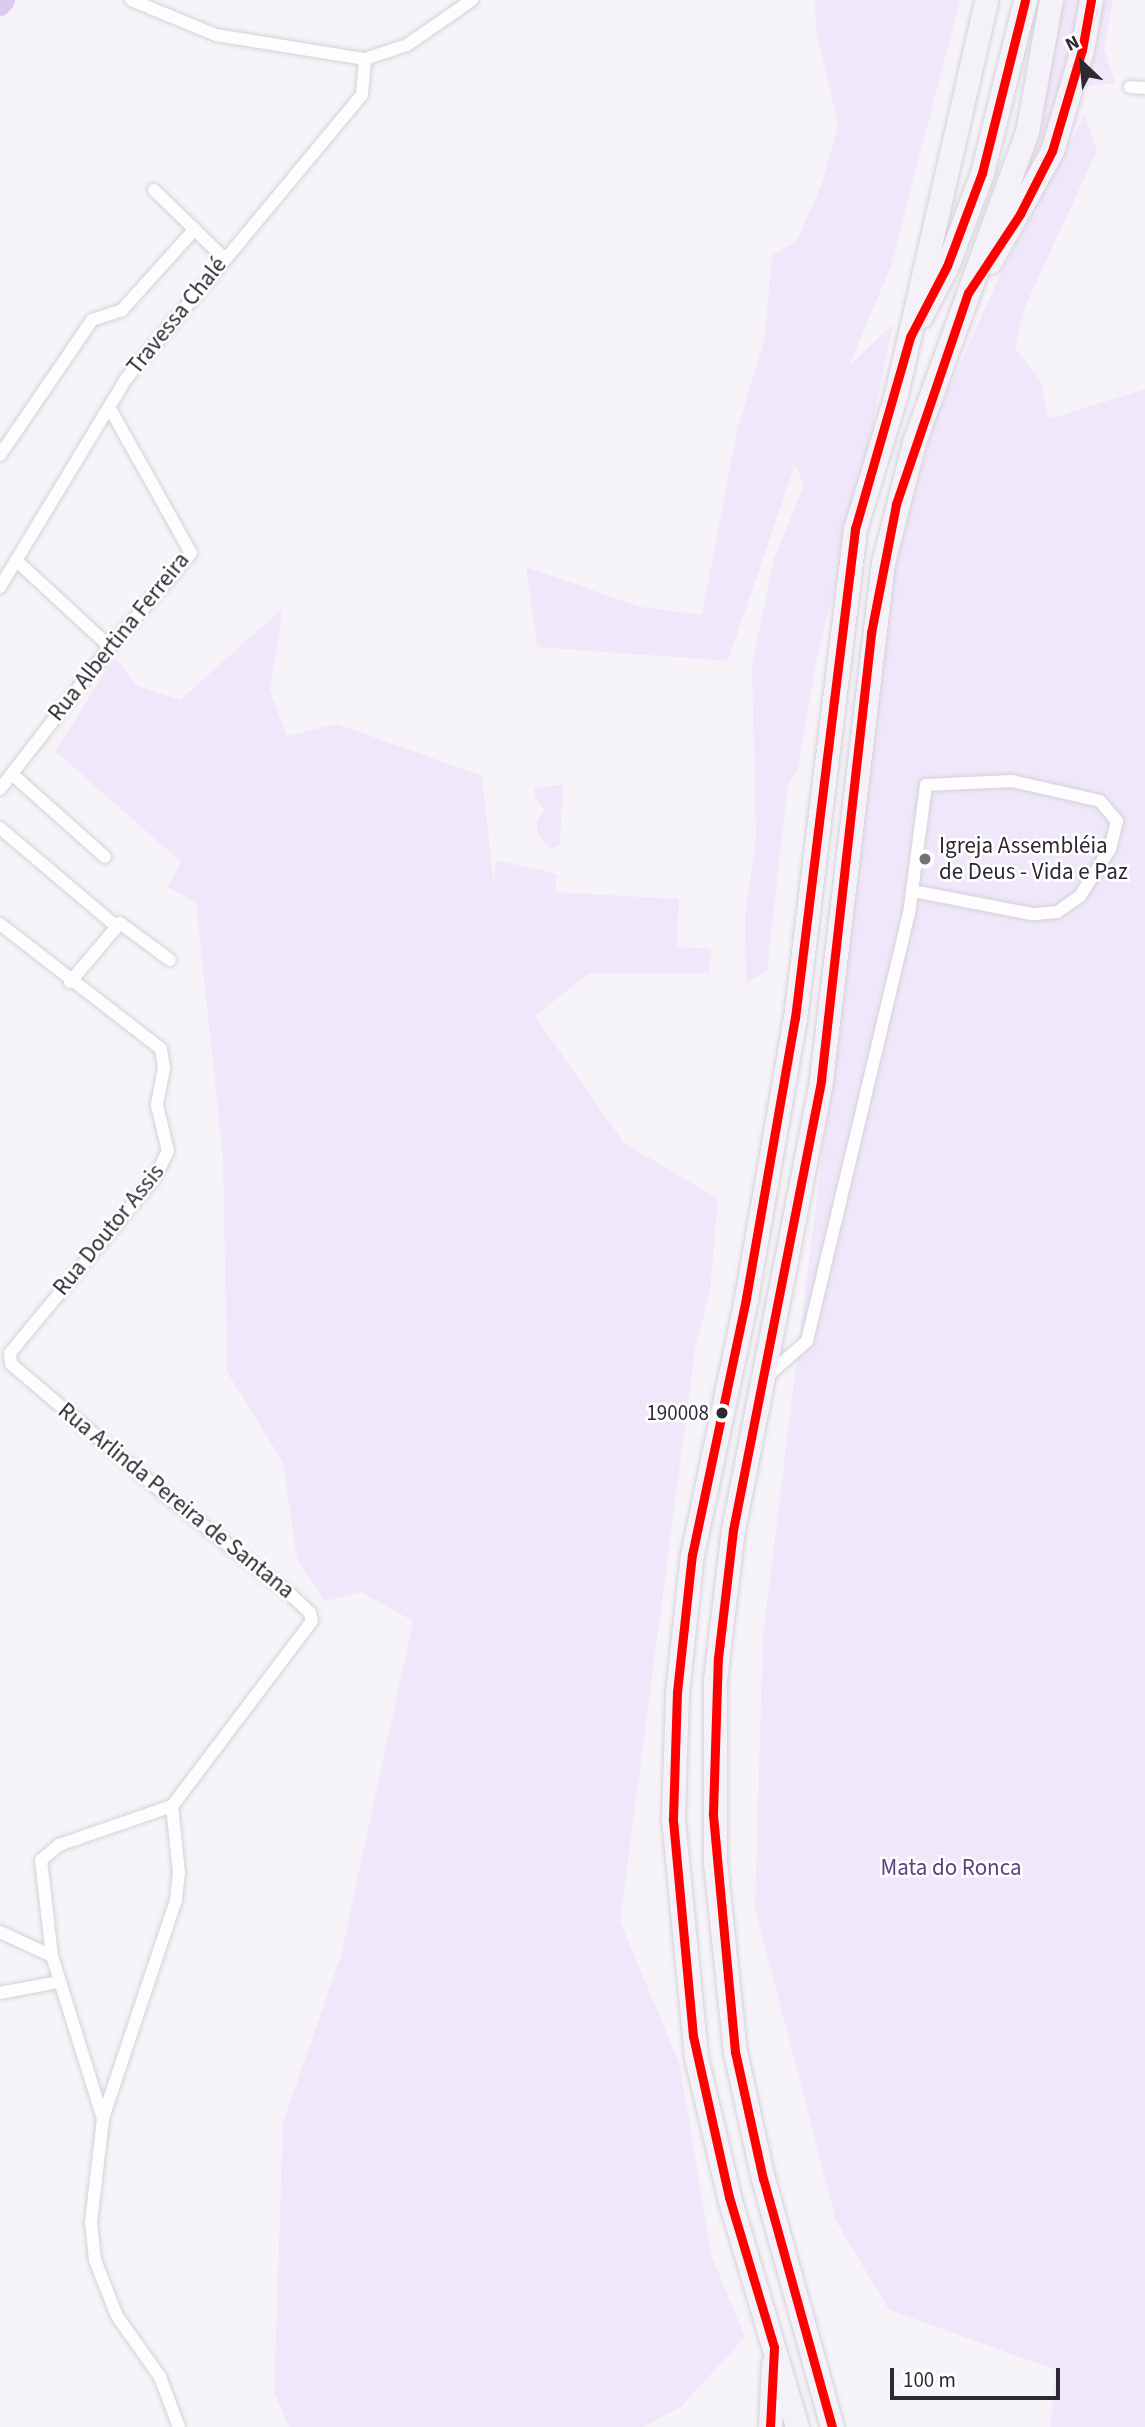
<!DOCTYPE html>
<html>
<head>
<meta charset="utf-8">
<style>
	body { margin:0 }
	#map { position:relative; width:1145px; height:2427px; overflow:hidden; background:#f6f4f9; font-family:"Source Sans 3",sans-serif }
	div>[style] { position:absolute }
	.green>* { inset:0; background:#f0e8fa }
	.river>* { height:21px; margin:-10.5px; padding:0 10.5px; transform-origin:10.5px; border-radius:10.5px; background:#ddcaf1 }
	.roads { filter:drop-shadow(0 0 2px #d5d1d9) drop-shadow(0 0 2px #d5d1d9) }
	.street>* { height:12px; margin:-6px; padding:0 6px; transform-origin:6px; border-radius:6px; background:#fefdfe }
	.highway>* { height:23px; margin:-11.5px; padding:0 11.5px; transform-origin:11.5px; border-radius:11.5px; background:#f4f1f8 }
	.bus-1>* { height:9px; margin:-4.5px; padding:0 4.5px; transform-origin:4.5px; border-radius:4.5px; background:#f00 }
	.dots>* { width:19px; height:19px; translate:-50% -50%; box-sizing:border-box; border:4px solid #fff; border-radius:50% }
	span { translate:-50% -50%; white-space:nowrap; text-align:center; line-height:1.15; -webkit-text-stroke:5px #fff; paint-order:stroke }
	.bus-label { font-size:21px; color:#2d2932 }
	.right { translate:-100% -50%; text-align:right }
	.street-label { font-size:23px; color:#2d2932 }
	.poi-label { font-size:23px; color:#2d2932 }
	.left { translate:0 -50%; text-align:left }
	.park-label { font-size:23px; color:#614081 }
	.north { position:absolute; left:1047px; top:28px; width:70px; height:70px; -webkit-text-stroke:5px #fff; paint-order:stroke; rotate:334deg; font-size:19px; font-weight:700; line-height:28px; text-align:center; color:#2d2932 }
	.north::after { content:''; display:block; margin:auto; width:24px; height:32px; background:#2d2932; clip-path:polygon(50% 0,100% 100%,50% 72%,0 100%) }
	.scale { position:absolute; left:890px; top:2368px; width:170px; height:32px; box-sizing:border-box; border:4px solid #2d2932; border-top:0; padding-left:9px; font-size:21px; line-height:24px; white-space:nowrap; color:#2d2932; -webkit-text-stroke:5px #fff; paint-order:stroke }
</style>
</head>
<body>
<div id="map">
	<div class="green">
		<div style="clip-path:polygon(815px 0,960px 0,891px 266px,849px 366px,893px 324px,858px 497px,817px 658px,798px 769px,788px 784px,767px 971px,746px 983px,745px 915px,756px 839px,752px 664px,774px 559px,804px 485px,795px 465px,728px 661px,537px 647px,526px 567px,641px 607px,702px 615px,737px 430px,764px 341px,772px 255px,797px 241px,822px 183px,838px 125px,816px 30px)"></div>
		<div style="clip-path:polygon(1057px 0,1083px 0,1047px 154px,996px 242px)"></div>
		<div style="clip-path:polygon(1097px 0,1113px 0,1104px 48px,1115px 83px,1083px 86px)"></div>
		<div style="clip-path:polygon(1085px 114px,1097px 151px,1024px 309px,1015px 348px,1040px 380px,1049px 419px,1145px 389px,1145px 2427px,1050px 2427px,1056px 2370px,889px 2310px,836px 2221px,755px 1908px,763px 1634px,897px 546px,937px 415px,1000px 275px)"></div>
		<div style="clip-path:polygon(283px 608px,270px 690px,287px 736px,337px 724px,482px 776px,494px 886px,496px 860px,557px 874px,555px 892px,679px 899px,677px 947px,711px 949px,709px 973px,588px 974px,535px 1016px,624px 1143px,718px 1199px,710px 1291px,695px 1350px,620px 1921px,680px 2065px,712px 2257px,745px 2337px,681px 2407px,643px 2427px,289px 2427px,274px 2392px,283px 2123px,341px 1955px,413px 1621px,361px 1592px,325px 1601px,297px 1559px,283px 1462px,227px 1372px,223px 1158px,196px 903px,168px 887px,181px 862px,55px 751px,115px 657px,137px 686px,180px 700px)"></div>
		<div style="clip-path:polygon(563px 785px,560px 845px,552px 849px,537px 835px,537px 821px,544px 809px,534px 797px,535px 788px)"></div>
	</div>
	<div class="river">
		<div style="left:0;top:5px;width:6px;rotate:-51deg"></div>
	</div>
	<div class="roads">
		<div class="street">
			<div style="left:131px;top:0;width:92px;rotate:22.4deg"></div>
			<div style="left:216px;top:35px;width:151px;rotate:9.2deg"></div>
			<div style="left:365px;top:59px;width:44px;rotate:-18.4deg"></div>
			<div style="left:407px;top:45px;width:79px;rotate:-34.7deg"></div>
			<div style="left:1130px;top:87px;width:15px;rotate:4deg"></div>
			<div style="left:154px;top:190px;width:98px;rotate:44.2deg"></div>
			<div style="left:0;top:455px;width:163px;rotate:-55.7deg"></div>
			<div style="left:92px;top:320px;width:32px;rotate:-18deg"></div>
			<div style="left:122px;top:310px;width:109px;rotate:-48deg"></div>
			<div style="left:19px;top:563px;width:124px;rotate:42.7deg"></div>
			<div style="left:0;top:587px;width:243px;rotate:-58.8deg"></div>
			<div style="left:126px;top:379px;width:369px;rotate:-50.3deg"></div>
			<div style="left:362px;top:95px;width:36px;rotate:-85deg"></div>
			<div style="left:13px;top:775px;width:123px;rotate:41.7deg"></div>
			<div style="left:0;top:789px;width:180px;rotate:-52.2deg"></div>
			<div style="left:110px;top:647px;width:124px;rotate:-49.2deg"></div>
			<div style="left:191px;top:553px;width:167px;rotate:-119.3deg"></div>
			<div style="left:0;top:828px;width:152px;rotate:40.2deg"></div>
			<div style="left:0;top:924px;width:204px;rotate:37.8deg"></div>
			<div style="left:161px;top:1049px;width:19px;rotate:81deg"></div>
			<div style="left:164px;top:1068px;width:38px;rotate:101deg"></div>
			<div style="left:157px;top:1105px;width:47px;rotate:76.6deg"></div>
			<div style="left:168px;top:1151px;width:28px;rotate:116deg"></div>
			<div style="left:156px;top:1176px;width:229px;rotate:129.5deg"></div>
			<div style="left:10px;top:1353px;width:11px;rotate:85deg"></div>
			<div style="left:11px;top:1364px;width:214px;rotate:40.3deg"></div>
			<div style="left:174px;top:1502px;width:149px;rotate:38.5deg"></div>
			<div style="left:291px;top:1595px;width:26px;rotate:43deg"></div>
			<div style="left:310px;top:1613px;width:8px;rotate:76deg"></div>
			<div style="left:312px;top:1621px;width:232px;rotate:127.1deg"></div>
			<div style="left:172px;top:1806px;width:120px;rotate:161deg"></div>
			<div style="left:59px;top:1845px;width:23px;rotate:140deg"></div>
			<div style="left:41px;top:1860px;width:97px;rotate:83.5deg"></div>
			<div style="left:52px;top:1956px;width:171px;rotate:72.6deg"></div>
			<div style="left:103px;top:2119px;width:104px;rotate:96.6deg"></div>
			<div style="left:91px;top:2222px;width:38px;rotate:84deg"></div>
			<div style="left:95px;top:2260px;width:60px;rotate:68.6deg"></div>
			<div style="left:117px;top:2316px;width:75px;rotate:54.8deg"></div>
			<div style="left:160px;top:2377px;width:53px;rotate:69.2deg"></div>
			<div style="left:70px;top:982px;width:77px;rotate:-49.7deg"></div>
			<div style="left:120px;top:923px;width:62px;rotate:36.5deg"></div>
			<div style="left:764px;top:1379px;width:57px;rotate:-41.5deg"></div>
			<div style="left:807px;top:1341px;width:439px;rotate:-76.6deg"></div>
			<div style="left:909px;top:914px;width:130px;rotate:-82.5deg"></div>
			<div style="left:926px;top:785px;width:86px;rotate:-2.7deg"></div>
			<div style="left:1012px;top:781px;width:90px;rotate:12.8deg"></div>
			<div style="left:1100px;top:801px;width:26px;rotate:50deg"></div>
			<div style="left:1117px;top:821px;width:29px;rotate:104deg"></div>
			<div style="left:1110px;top:849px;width:56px;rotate:122.6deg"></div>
			<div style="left:1080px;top:896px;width:28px;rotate:145deg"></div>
			<div style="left:1057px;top:912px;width:25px;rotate:175deg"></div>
			<div style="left:1032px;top:914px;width:122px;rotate:-169.1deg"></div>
			<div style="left:0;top:1932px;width:57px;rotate:24.8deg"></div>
			<div style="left:0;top:1993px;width:60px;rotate:-10.6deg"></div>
			<div style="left:103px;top:2118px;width:230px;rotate:-71.5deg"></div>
			<div style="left:176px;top:1900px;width:27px;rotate:-84deg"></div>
			<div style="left:179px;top:1873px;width:67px;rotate:-96deg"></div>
		</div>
		<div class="highway">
			<div style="left:990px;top:262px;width:127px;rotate:-60.8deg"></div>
			<div style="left:1052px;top:151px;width:105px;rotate:-73.5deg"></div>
			<div style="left:1082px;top:50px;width:51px;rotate:-79.8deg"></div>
			<div style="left:921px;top:316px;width:56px;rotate:-62.5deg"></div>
			<div style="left:947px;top:266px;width:99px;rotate:-69.4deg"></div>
			<div style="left:982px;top:173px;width:178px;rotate:-76deg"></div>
			<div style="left:770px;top:2427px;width:63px;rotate:-87.3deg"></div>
			<div style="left:797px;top:2427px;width:240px;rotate:-106.5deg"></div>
			<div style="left:729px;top:2197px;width:144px;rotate:-103.3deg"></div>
			<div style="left:696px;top:2057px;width:239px;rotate:-95.5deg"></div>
			<div style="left:673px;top:1819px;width:127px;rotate:-88.2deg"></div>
			<div style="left:677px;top:1692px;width:138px;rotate:-83.8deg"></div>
			<div style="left:692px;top:1555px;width:263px;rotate:-78.1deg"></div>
			<div style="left:746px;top:1298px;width:284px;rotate:-80.1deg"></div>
			<div style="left:795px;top:1018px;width:493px;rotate:-83deg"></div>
			<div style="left:855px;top:529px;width:141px;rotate:-73.1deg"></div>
			<div style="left:896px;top:394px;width:404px;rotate:-77.1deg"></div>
			<div style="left:832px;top:2427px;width:257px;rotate:-105.5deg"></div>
			<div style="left:763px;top:2179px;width:130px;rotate:-102.4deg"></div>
			<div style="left:735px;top:2052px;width:191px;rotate:-96deg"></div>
			<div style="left:715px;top:1862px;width:182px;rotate:-90deg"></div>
			<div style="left:715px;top:1680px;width:151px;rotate:-83.2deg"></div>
			<div style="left:733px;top:1530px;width:459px;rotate:-78.9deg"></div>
			<div style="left:821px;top:1080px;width:521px;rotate:-83.16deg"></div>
			<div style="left:883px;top:563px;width:125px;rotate:-75.6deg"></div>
			<div style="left:914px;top:442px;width:330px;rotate:-70deg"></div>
			<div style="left:1027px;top:132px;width:134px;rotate:-79.7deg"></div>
		</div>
	</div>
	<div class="bus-1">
		<div style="left:770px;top:2427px;width:80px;rotate:-87.1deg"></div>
		<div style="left:774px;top:2347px;width:157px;rotate:-106.7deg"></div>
		<div style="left:729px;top:2197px;width:165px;rotate:-102.6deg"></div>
		<div style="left:693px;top:2036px;width:218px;rotate:-95.3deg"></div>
		<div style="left:673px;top:1819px;width:127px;rotate:-88.2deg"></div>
		<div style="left:677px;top:1692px;width:138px;rotate:-83.8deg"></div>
		<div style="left:692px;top:1555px;width:263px;rotate:-78.1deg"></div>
		<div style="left:746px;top:1298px;width:284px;rotate:-80.1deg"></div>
		<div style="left:795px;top:1018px;width:493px;rotate:-83deg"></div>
		<div style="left:855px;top:529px;width:200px;rotate:-74deg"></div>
		<div style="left:910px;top:337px;width:80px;rotate:-62.5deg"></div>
		<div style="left:947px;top:266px;width:99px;rotate:-69.4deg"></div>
		<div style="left:982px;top:173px;width:178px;rotate:-76deg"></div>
		<div style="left:832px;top:2427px;width:257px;rotate:-105.5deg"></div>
		<div style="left:763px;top:2179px;width:130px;rotate:-102.4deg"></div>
		<div style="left:735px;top:2052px;width:240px;rotate:-95.3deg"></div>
		<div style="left:713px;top:1813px;width:155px;rotate:-88.2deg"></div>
		<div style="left:718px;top:1658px;width:129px;rotate:-83.3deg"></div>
		<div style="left:733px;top:1530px;width:459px;rotate:-78.9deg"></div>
		<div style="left:821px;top:1080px;width:450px;rotate:-83.6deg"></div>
		<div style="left:871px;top:633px;width:131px;rotate:-79deg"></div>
		<div style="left:896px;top:504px;width:223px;rotate:-71.2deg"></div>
		<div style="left:968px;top:293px;width:95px;rotate:-56.6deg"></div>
		<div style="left:1020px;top:214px;width:71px;rotate:-63.1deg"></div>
		<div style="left:1052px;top:151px;width:105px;rotate:-73.5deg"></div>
		<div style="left:1082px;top:50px;width:51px;rotate:-79.8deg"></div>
	</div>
	<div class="dots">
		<div style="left:925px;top:859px;background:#737078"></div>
		<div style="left:722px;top:1413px;background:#2d2932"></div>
	</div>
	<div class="bus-label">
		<span class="right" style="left:709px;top:1413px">190008</span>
	</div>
	<div class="street-label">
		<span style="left:177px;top:316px;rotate:-51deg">Travessa Chalé</span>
		<span style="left:119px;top:637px;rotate:-51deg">Rua Albertina Ferreira</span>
		<span style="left:109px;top:1230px;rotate:-51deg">Rua Doutor Assis</span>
		<span style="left:176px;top:1501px;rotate:39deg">Rua Arlinda Pereira de Santana</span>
	</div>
	<div class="poi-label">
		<span class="left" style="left:939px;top:859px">Igreja Assembléia<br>de Deus - Vida e Paz</span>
	</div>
	<div class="park-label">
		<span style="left:951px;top:1868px">Mata do Ronca</span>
	</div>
	<div class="north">N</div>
	<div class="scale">100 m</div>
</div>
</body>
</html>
